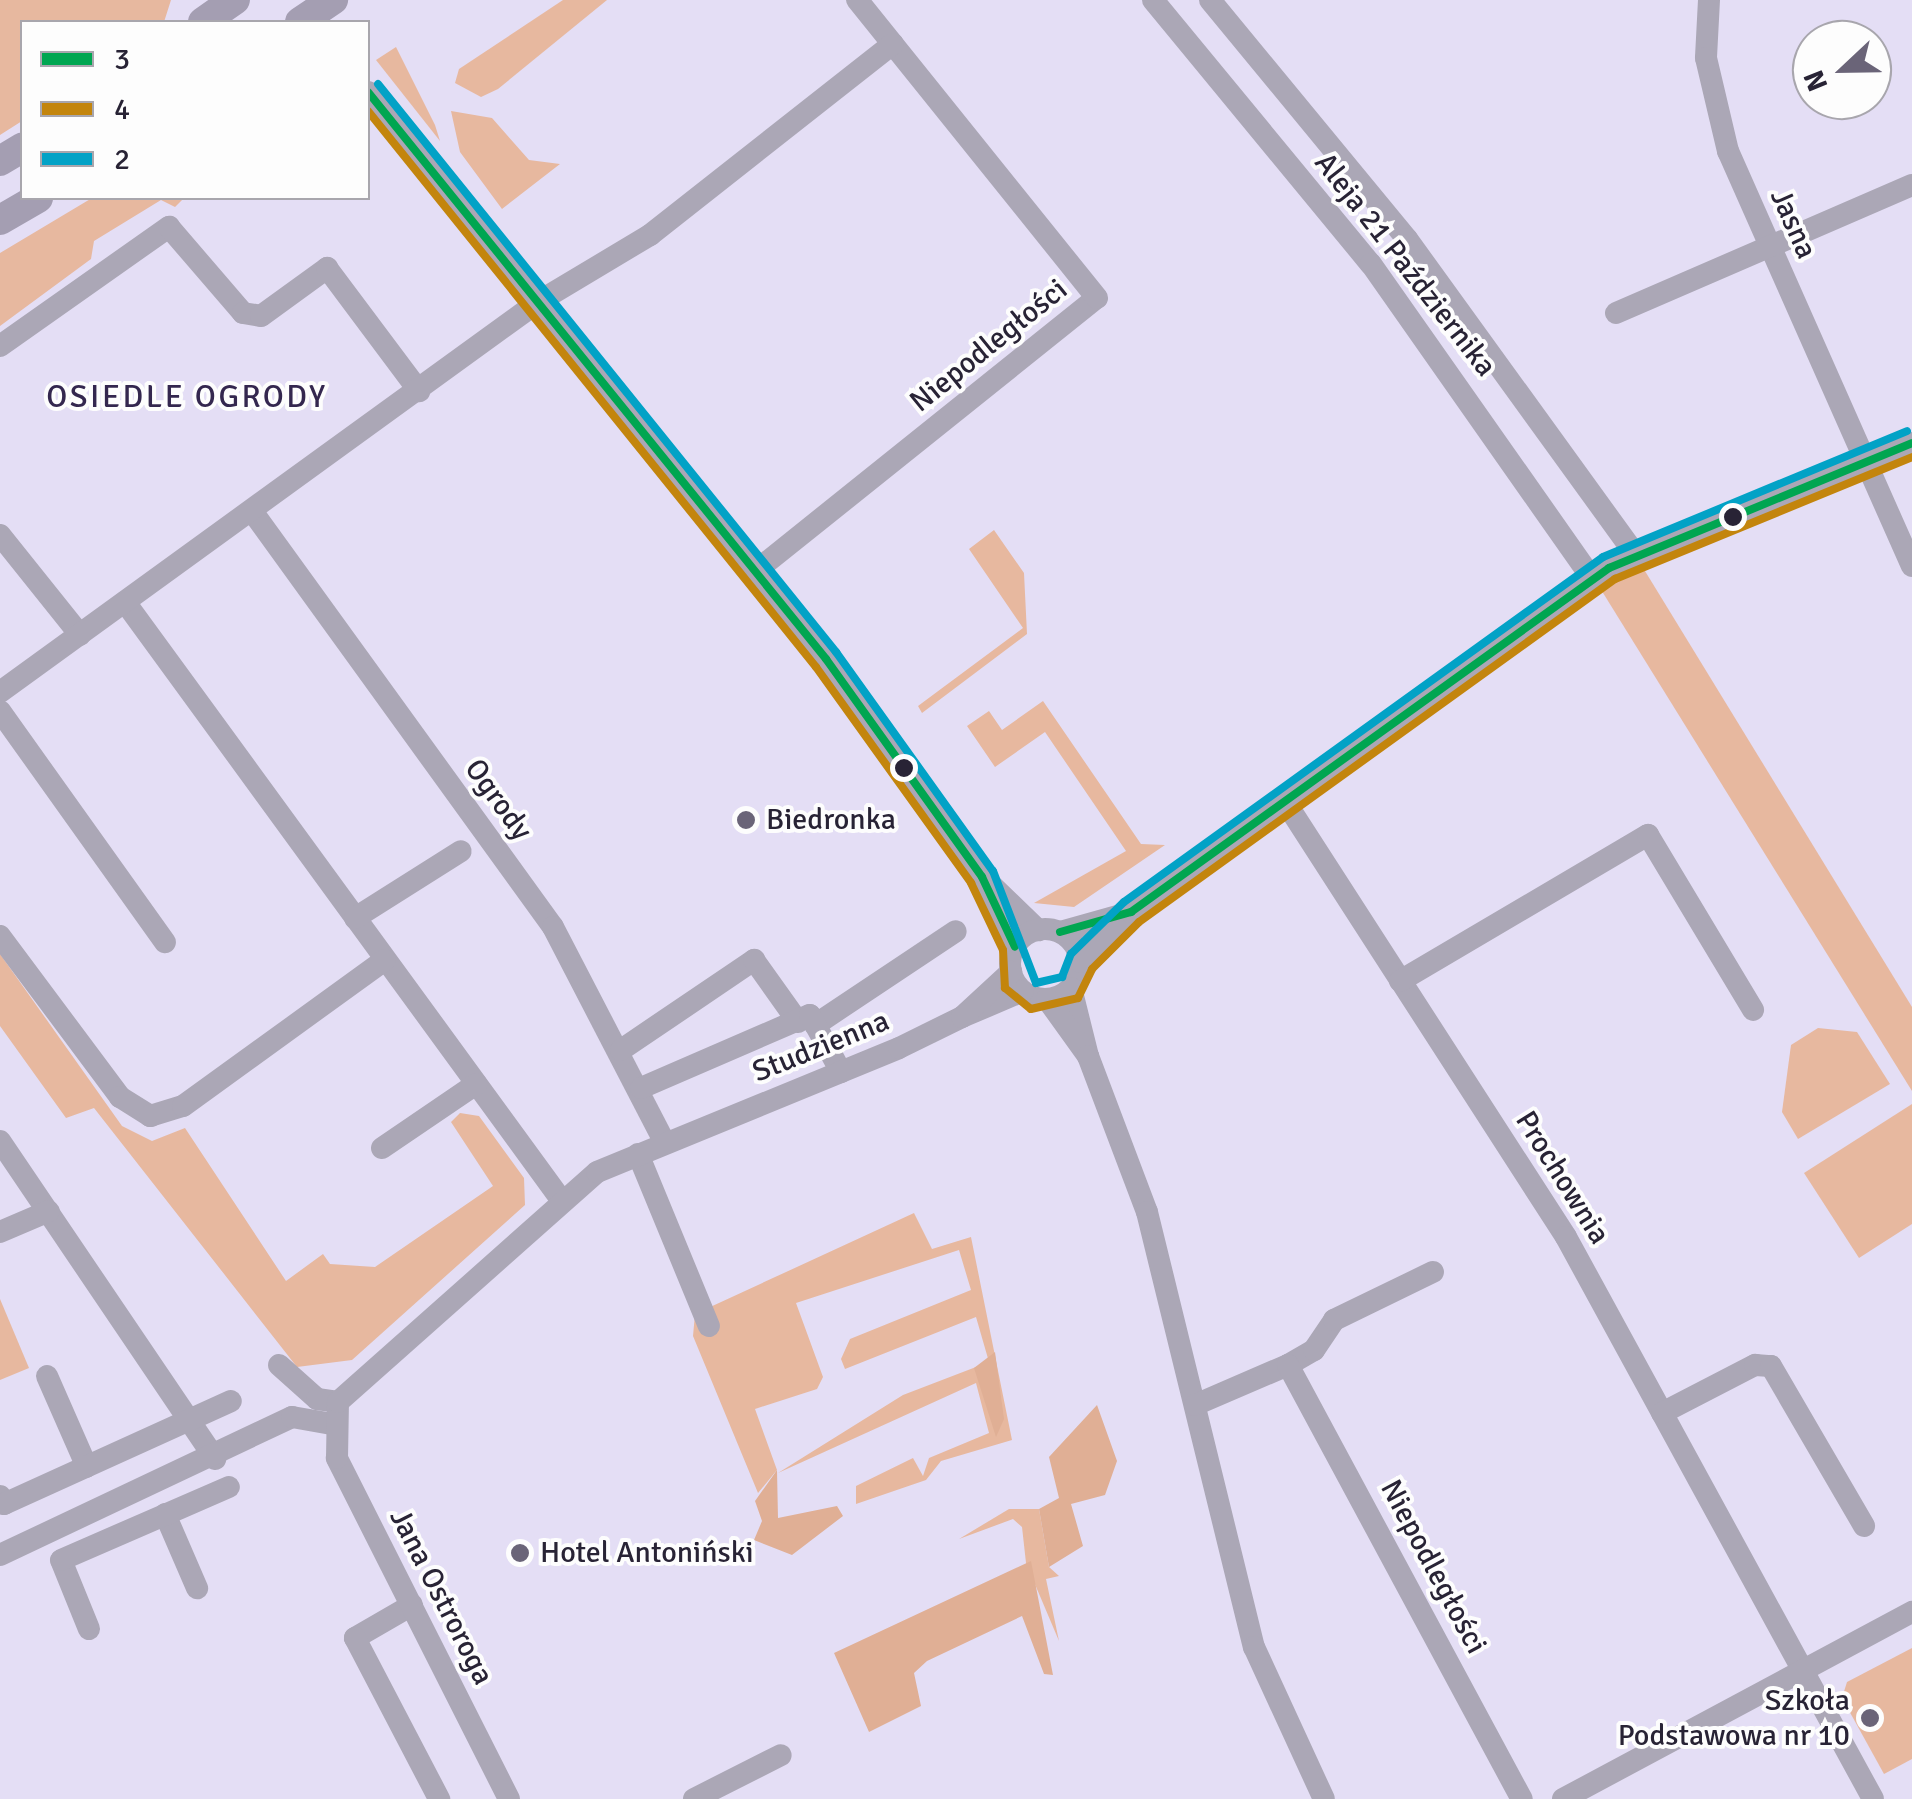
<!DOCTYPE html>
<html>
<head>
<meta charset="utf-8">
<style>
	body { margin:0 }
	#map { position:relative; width:1912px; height:1799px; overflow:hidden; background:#e4def5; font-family:Signika,sans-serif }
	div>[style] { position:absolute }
	.green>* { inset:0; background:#e7b89f }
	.forest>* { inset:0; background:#e0af95 }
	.minor>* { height:22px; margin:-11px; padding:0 11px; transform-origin:11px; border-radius:11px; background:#aba7b6 }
	.minor>.ring { margin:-11px; padding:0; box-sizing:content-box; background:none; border:22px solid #aba7b6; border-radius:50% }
	.major>* { height:30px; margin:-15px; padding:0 15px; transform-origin:15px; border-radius:15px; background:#a49eb2 }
	.bus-1>* { height:8px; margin:-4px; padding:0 4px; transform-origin:4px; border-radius:4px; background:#00a651 }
	.bus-2>* { height:8px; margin:-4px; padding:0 4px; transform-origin:4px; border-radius:4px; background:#c3850d }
	.bus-3>* { height:8px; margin:-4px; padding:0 4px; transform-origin:4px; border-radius:4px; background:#02a2c6 }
	.dots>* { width:28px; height:28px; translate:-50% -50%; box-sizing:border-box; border:5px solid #fdfdfd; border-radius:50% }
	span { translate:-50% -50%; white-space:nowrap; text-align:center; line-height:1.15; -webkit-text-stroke:8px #fdfdfd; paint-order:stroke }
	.street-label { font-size:30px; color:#282335 }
	.poi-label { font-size:30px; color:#282335 }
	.left { translate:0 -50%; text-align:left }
	.right { translate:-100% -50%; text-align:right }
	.neighbourhood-label { font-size:32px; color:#34274f; letter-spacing:2.5px }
	.legend { position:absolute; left:20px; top:20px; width:350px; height:180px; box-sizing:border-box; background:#fdfdfd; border:2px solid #a8a6ad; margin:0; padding:12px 18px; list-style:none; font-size:30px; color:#282335 }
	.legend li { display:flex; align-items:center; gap:20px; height:50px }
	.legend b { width:50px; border:2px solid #a8a6ad }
	.north { position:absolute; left:1792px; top:20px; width:100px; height:100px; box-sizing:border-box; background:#fdfdfd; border:2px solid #a8a6ad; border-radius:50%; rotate:248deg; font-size:28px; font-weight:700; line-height:40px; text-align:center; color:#282335 }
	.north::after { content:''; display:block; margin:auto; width:35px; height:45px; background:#6a6478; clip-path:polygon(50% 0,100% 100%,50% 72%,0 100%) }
</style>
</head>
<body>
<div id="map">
	<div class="green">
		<div style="clip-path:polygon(0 0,171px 0,164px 22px,22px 22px,22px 121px,0 135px)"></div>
		<div style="clip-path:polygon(563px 0,607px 0,498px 89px,481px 97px,455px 83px,459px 69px)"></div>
		<div style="clip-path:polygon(396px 47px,435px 125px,440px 141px,376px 60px)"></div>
		<div style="clip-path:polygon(451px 111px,492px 118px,529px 160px,560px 164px,502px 209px,460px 152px)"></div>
		<div style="clip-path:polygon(92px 198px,184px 198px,175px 207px,161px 200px,94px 241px,91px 259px,0 326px,0 253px)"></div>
		<div style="clip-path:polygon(994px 530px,1024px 573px,1027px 634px,922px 713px,918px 706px,1023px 628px,969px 549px)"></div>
		<div style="clip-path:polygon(1637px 558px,1912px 1007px,1912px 1091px,1595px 580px)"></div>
		<div style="clip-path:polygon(1043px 701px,1141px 844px,1165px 845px,1074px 907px,1034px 903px,1126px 851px,1045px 732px,995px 767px,967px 726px,989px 711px,1002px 730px)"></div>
		<div style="clip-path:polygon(0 954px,122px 1126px,152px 1141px,185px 1128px,286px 1281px,323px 1254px,330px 1264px,375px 1267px,493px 1186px,451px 1122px,460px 1113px,479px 1116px,524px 1178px,525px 1205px,352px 1360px,297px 1367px,94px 1108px,66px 1118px,0 1026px)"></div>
		<div style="clip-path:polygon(1818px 1028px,1857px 1032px,1890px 1084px,1798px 1139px,1782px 1112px,1791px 1045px)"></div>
		<div style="clip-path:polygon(1912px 1104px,1912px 1224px,1859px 1258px,1804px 1173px)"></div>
		<div style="clip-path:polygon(914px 1213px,932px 1249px,971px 1237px,1012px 1440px,941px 1461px,926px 1480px,856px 1504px,856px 1486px,913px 1458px,923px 1476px,929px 1458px,989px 1433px,976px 1383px,778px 1473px,903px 1395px,989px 1362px,976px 1317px,845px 1369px,841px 1359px,850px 1339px,971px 1290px,959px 1250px,796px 1303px,823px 1377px,817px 1389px,755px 1409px,777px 1470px,758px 1493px,693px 1336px,695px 1314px)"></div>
		<div style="clip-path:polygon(0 1299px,29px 1368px,0 1380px)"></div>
		<div style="clip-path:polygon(1009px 1509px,1039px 1509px,1049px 1567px,1059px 1576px,1046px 1579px,1059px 1641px,1026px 1563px,1022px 1527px,1013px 1519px,959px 1539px)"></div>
		<div style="clip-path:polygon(1912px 1648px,1912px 1759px,1884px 1774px,1842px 1698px,1847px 1682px)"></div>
	</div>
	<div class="forest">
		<div style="clip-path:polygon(995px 1352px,1004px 1419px,996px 1437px,974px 1368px)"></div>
		<div style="clip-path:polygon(1097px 1405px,1117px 1461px,1105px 1495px,1071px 1504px,1083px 1546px,1049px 1567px,1039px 1509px,1059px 1498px,1049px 1457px)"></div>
		<div style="clip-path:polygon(777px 1470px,778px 1518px,837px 1506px,843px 1516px,792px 1555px,754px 1540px,762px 1521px,755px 1501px)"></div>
		<div style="clip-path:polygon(1031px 1561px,1053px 1675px,1044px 1674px,1022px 1616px,927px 1661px,914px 1673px,921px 1706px,869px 1732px,834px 1653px)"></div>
	</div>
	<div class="minor">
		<div style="left:1153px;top:0;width:342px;rotate:50.5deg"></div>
		<div style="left:1371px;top:264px;width:385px;rotate:54.9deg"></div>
		<div style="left:1210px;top:0;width:310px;rotate:50.5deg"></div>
		<div style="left:1407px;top:239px;width:392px;rotate:54.1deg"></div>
		<div style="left:1709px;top:0;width:58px;rotate:93deg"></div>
		<div style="left:1706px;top:58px;width:96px;rotate:76.7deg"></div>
		<div style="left:1728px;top:151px;width:454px;rotate:66.1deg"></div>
		<div style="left:368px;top:92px;width:729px;rotate:51.07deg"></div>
		<div style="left:826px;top:659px;width:268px;rotate:54.4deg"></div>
		<div style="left:982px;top:877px;width:77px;rotate:64.8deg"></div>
		<div style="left:1616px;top:313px;width:322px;rotate:-23.4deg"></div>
		<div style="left:0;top:346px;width:207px;rotate:-35.2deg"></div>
		<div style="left:169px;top:227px;width:113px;rotate:49.3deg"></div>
		<div style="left:243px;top:313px;width:18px;rotate:9deg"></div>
		<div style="left:261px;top:316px;width:82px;rotate:-36deg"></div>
		<div style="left:327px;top:268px;width:154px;rotate:53.2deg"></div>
		<div style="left:252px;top:511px;width:513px;rotate:54.11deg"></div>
		<div style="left:553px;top:927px;width:243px;rotate:62.6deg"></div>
		<div style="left:0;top:535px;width:128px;rotate:51.3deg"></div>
		<div style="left:757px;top:570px;width:435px;rotate:-38.7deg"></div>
		<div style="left:1097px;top:298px;width:383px;rotate:-128.8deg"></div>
		<div style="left:125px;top:602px;width:738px;rotate:53.88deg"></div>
		<div style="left:0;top:692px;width:664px;rotate:-35.94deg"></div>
		<div style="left:538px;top:302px;width:131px;rotate:-30.9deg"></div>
		<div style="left:650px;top:235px;width:309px;rotate:-38.2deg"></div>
		<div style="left:0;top:711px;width:284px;rotate:54.5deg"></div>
		<div style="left:1286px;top:803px;width:516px;rotate:57.17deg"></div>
		<div style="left:1566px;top:1237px;width:640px;rotate:61.35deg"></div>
		<div style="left:985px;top:879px;width:74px;rotate:43.9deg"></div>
		<div style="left:355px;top:918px;width:125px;rotate:-32.3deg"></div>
		<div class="ring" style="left:1010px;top:929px;width:48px;height:48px"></div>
		<div style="left:1060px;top:932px;width:74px;rotate:-15.7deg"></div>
		<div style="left:0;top:936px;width:201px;rotate:53.3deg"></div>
		<div style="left:120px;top:1097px;width:36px;rotate:32deg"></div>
		<div style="left:150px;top:1116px;width:34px;rotate:-17deg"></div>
		<div style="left:183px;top:1106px;width:249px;rotate:-35.9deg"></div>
		<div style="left:1081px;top:962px;width:71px;rotate:-45deg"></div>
		<div style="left:1131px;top:912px;width:589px;rotate:-35.74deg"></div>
		<div style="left:1609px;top:568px;width:328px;rotate:-22.4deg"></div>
		<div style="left:1400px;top:981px;width:288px;rotate:-30.5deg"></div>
		<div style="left:1648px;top:835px;width:204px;rotate:59deg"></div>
		<div style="left:1071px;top:988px;width:70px;rotate:76deg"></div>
		<div style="left:1047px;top:999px;width:70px;rotate:54.3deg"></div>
		<div style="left:1088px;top:1056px;width:167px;rotate:69.3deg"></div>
		<div style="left:1147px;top:1212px;width:448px;rotate:76.2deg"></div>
		<div style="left:1254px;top:1647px;width:167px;rotate:65.3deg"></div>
		<div style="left:962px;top:1017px;width:66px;rotate:-23.1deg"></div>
		<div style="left:815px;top:1025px;width:169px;rotate:-33.7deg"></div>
		<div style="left:621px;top:1050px;width:161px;rotate:-34.1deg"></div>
		<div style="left:754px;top:960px;width:76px;rotate:54.6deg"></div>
		<div style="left:641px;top:1088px;width:184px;rotate:-23.4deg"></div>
		<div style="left:810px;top:1015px;width:65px;rotate:61.5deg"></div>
		<div style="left:0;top:1141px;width:384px;rotate:55.9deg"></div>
		<div style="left:382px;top:1148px;width:114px;rotate:-34.2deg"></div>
		<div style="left:638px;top:1154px;width:186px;rotate:67.6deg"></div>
		<div style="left:0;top:1232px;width:53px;rotate:-23.2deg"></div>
		<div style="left:279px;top:1365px;width:51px;rotate:41.8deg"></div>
		<div style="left:317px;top:1399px;width:21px;rotate:8deg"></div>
		<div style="left:1288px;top:1365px;width:30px;rotate:-30deg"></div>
		<div style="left:1314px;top:1350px;width:36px;rotate:-56deg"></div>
		<div style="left:1334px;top:1320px;width:110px;rotate:-25.9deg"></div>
		<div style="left:47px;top:1376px;width:99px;rotate:66.3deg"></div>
		<div style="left:1195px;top:1405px;width:101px;rotate:-23.3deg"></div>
		<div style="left:1288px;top:1365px;width:493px;rotate:61.7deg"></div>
		<div style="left:1662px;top:1413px;width:105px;rotate:-27.3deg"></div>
		<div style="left:1755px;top:1365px;width:16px;rotate:4deg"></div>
		<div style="left:1771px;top:1366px;width:185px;rotate:59.8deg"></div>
		<div style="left:0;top:1496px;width:9px;rotate:63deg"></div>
		<div style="left:4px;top:1504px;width:249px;rotate:-24.4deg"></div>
		<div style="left:165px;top:1514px;width:81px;rotate:66.6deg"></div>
		<div style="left:0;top:1555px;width:323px;rotate:-25.3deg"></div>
		<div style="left:292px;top:1417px;width:40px;rotate:10deg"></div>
		<div style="left:412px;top:1605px;width:66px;rotate:149.9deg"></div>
		<div style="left:355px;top:1638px;width:182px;rotate:62.4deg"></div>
		<div style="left:89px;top:1629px;width:74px;rotate:-112.1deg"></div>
		<div style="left:61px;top:1560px;width:183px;rotate:-23.5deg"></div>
		<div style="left:509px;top:1799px;width:382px;rotate:-116.8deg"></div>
		<div style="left:337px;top:1458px;width:56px;rotate:-89deg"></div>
		<div style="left:338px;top:1402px;width:346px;rotate:-41.6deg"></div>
		<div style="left:597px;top:1172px;width:326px;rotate:-22.3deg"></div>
		<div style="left:899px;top:1048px;width:70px;rotate:-26.2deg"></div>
		<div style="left:962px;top:1017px;width:67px;rotate:-42.6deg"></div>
		<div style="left:694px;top:1799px;width:97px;rotate:-26.8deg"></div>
		<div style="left:1563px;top:1799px;width:396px;rotate:-28.2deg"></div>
	</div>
	<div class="major">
		<div style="left:203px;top:22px;width:39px;rotate:-35deg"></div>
		<div style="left:300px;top:22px;width:40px;rotate:-34deg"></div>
		<div style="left:0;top:161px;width:26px;rotate:-31deg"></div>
		<div style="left:0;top:220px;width:44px;rotate:-30.1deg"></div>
	</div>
	<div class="bus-1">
		<div style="left:368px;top:92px;width:729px;rotate:51.07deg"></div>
		<div style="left:826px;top:659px;width:268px;rotate:54.4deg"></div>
		<div style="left:982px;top:877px;width:77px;rotate:64.8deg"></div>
		<div style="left:1060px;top:932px;width:74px;rotate:-15.7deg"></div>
		<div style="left:1131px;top:912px;width:589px;rotate:-35.74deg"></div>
		<div style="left:1609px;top:568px;width:328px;rotate:-22.4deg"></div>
	</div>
	<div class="bus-2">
		<div style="left:368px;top:111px;width:714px;rotate:51.14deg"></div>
		<div style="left:816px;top:667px;width:266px;rotate:54.3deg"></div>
		<div style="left:971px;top:883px;width:74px;rotate:64.5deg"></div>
		<div style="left:1003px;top:950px;width:38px;rotate:87deg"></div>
		<div style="left:1005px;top:988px;width:33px;rotate:39deg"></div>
		<div style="left:1031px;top:1009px;width:48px;rotate:-13.2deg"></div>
		<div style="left:1078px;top:998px;width:32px;rotate:-64deg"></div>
		<div style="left:1092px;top:969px;width:66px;rotate:-45deg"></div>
		<div style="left:1139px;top:922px;width:587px;rotate:-35.78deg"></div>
		<div style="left:1615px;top:579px;width:321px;rotate:-22.3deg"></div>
	</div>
	<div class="bus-3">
		<div style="left:378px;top:84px;width:730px;rotate:51.12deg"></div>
		<div style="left:836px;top:652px;width:269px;rotate:54.4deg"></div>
		<div style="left:993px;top:871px;width:120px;rotate:69deg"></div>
		<div style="left:1036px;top:983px;width:27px;rotate:-13deg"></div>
		<div style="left:1062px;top:977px;width:25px;rotate:-69deg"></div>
		<div style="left:1071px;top:954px;width:74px;rotate:-44.5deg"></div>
		<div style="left:1124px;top:902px;width:590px;rotate:-35.76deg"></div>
		<div style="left:1603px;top:557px;width:329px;rotate:-22.5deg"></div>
	</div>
	<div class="dots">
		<div style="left:1733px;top:517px;background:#282335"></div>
		<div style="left:904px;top:768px;background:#282335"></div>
		<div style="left:746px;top:820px;background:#6a6478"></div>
		<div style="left:520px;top:1553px;background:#6a6478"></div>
		<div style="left:1870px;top:1718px;background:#6a6478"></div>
	</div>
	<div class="street-label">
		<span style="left:1793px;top:224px;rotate:66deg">Jasna</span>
		<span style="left:1405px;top:265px;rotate:52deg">Aleja 21 Października</span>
		<span style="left:989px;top:346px;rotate:-39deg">Niepodległości</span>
		<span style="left:498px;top:800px;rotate:54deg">Ogrody</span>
		<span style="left:821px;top:1047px;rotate:-22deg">Studzienna</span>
		<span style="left:1562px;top:1178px;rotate:58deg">Prochownia</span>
		<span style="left:1433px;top:1567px;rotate:62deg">Niepodległości</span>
		<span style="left:441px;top:1597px;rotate:63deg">Jana Ostroroga</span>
	</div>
	<div class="poi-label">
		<span class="left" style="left:766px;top:820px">Biedronka</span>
		<span class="left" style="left:540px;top:1553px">Hotel Antoniński</span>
		<span class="right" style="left:1850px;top:1718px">Szkoła<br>Podstawowa nr 10</span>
	</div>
	<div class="neighbourhood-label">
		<span style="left:187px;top:397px">OSIEDLE OGRODY</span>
	</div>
	<ul class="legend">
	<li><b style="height:12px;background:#00a651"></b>3</li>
	<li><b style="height:12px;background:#c3850d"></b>4</li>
	<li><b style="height:12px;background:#02a2c6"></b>2</li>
	</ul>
	<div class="north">N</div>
</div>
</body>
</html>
